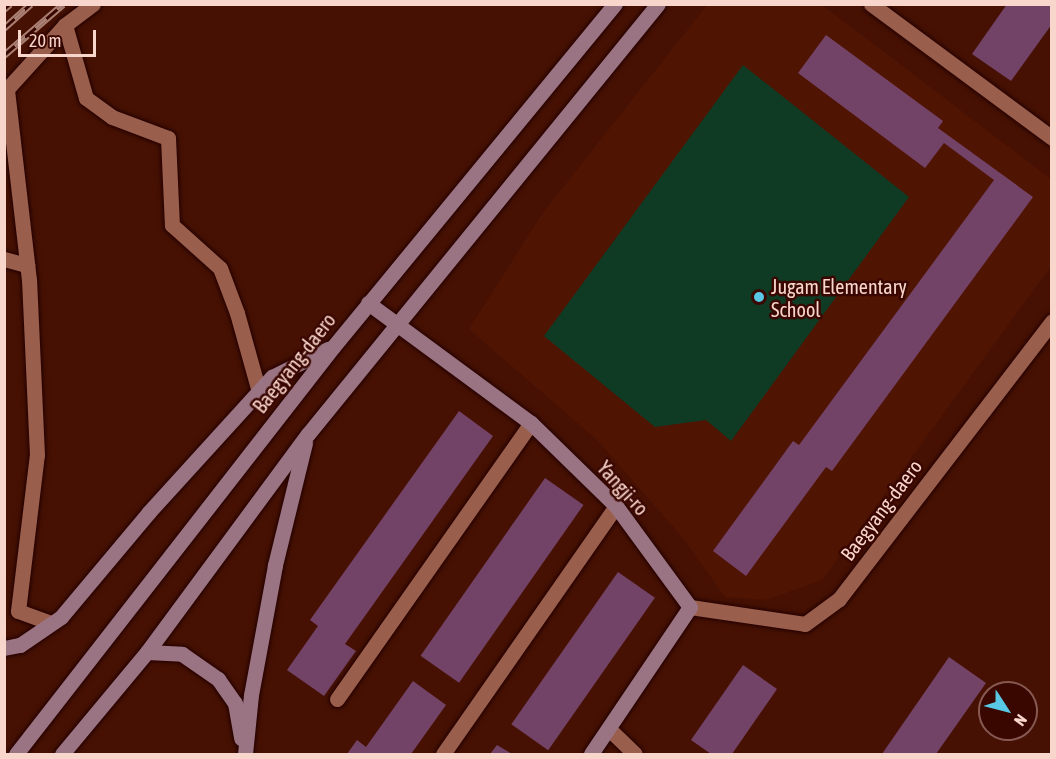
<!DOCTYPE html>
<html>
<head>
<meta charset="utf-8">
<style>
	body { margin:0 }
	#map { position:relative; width:1056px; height:759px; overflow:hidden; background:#461103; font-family:"Asap Condensed",sans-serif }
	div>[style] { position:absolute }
	.built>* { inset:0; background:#501403 }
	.green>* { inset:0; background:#0f3b24 }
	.building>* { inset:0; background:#734367; transform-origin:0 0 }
	.roads { filter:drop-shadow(0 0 2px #250100) drop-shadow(0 0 2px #250100) }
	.lane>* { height:15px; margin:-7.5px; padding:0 7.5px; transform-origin:7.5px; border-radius:7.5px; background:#9a5e4d }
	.street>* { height:15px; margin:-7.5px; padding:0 7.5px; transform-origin:7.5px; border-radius:7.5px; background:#9a5e4d }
	.secondary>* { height:15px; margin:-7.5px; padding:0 7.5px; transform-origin:7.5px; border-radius:7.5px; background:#9a7482 }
	.rail>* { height:7px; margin-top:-3.5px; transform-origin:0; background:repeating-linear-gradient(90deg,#3a0600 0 14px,#ab8074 0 28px); box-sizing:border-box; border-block:2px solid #ab8074 }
	.dots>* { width:16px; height:16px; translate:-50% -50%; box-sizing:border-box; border:3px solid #3a0600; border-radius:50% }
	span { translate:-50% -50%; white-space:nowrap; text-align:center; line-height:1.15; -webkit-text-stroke:5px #3a0600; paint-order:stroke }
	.poi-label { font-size:20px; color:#f9d6cc }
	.left { translate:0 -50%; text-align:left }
	.street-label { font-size:20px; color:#f9d6cc }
	.frame { position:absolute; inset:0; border:6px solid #f9d6cc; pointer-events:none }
	.north { position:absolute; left:978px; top:681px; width:60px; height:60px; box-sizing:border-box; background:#3a0600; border:2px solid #865952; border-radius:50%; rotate:126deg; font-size:16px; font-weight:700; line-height:24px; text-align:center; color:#f9d6cc }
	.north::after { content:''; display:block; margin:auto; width:21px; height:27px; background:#58c8e4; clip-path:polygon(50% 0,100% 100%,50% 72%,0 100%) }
	.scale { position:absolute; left:18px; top:30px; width:78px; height:27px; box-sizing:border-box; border:3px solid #f9d6cc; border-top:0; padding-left:8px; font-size:18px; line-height:21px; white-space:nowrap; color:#f9d6cc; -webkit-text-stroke:4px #3a0600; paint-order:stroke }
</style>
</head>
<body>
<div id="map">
	<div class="built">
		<div style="clip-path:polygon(707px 5px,822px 5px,1051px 179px,1051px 266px,822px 580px,766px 600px,725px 597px,683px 538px,598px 441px,469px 329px,542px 214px)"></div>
	</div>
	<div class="green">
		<div style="clip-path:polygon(743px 65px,909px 197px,731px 441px,706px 420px,655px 427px,544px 336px)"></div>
	</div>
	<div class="building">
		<div style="clip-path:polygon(1007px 4px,1052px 4px,1052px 24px,1011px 81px,972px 54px)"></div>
		<div style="clip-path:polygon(826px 35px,943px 121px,938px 128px,1033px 197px,832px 471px,826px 467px,746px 576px,713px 551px,793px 441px,799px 445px,994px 180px,944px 143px,925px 168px,798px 73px)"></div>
		<div style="clip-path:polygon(459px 411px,493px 436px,345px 644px,356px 651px,324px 696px,287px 670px,318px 626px,310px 620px)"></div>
		<div style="left:545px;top:478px;width:47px;height:217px;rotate:35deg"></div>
		<div style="left:618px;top:572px;width:45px;height:186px;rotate:35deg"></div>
		<div style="clip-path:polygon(949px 657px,986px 683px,936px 754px,882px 754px)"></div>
		<div style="clip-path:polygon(743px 665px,777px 689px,732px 754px,711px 754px,691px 740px)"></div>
		<div style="clip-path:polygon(413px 681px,446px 705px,411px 754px,347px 754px,357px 740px,366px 747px)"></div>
		<div style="clip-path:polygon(497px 745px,512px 754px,490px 754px)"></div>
	</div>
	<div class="roads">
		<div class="lane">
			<div style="left:337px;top:699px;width:337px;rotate:-54.9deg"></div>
			<div style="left:443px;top:754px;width:302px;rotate:-55.1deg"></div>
		</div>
		<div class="street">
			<div style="left:871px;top:4px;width:225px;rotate:36.5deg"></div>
			<div style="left:65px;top:25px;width:76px;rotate:74deg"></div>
			<div style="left:86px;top:98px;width:32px;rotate:36deg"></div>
			<div style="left:112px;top:117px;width:60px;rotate:20.6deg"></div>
			<div style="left:168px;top:138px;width:87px;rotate:87.4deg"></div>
			<div style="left:172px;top:225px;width:64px;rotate:41.9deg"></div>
			<div style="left:220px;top:268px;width:48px;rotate:69.3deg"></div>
			<div style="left:237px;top:313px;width:82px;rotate:74.4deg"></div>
			<div style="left:4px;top:259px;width:24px;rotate:15deg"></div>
			<div style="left:690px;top:607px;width:116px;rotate:8.4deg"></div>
			<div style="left:805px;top:624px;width:42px;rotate:-36.3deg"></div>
			<div style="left:839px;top:599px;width:350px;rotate:-52.5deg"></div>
			<div style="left:51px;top:623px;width:35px;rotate:-160deg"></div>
			<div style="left:18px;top:611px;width:157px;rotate:-83.1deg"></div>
			<div style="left:37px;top:455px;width:175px;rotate:-92.6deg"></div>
			<div style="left:29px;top:280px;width:192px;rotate:-96.6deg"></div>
			<div style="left:7px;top:89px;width:86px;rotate:-47.8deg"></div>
			<div style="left:65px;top:25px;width:35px;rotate:-37deg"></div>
			<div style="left:609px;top:729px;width:36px;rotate:44deg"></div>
		</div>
		<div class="secondary">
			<div style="left:368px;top:303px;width:202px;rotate:36.4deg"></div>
			<div style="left:531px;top:423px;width:119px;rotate:44.3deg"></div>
			<div style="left:616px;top:506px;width:125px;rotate:53.8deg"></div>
			<div style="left:690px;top:607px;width:177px;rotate:124deg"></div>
			<div style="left:4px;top:648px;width:16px;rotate:-11deg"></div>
			<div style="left:20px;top:645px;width:50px;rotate:-34.3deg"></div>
			<div style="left:61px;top:617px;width:137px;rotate:-50deg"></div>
			<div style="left:149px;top:512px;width:183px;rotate:-47.7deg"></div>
			<div style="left:272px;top:377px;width:63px;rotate:-26.6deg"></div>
			<div style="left:147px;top:652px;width:35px;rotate:3deg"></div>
			<div style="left:182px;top:654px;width:44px;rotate:34.8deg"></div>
			<div style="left:218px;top:679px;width:29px;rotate:55deg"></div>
			<div style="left:235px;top:703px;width:36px;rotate:80deg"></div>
			<div style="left:16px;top:754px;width:516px;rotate:-52.09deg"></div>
			<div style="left:333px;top:347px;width:444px;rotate:-50.6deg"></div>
			<div style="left:62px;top:754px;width:133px;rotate:-50.2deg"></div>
			<div style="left:147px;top:652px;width:271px;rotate:-53.6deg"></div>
			<div style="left:308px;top:434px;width:554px;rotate:-50.86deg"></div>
			<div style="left:245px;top:754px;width:59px;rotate:-84.2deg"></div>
			<div style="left:251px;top:695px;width:132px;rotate:-79.5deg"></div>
			<div style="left:275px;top:565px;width:126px;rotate:-76.2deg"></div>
		</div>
	</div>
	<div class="rail">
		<div style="left:4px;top:9px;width:8px;rotate:-40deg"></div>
		<div style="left:4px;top:28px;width:36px;rotate:-42deg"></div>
		<div style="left:4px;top:55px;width:78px;rotate:-40.8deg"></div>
	</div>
	<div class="dots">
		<div style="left:759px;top:297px;background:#58c8e4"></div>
	</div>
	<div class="poi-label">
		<span class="left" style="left:771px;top:298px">Jugam Elementary<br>School</span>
	</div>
	<div class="street-label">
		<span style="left:294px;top:363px;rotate:-52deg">Baegyang-daero</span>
		<span style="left:623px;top:488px;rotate:48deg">Yangji-ro</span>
		<span style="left:881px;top:510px;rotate:-53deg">Baegyang-daero</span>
	</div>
	<div class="frame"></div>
	<div class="north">N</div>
	<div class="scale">20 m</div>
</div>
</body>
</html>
